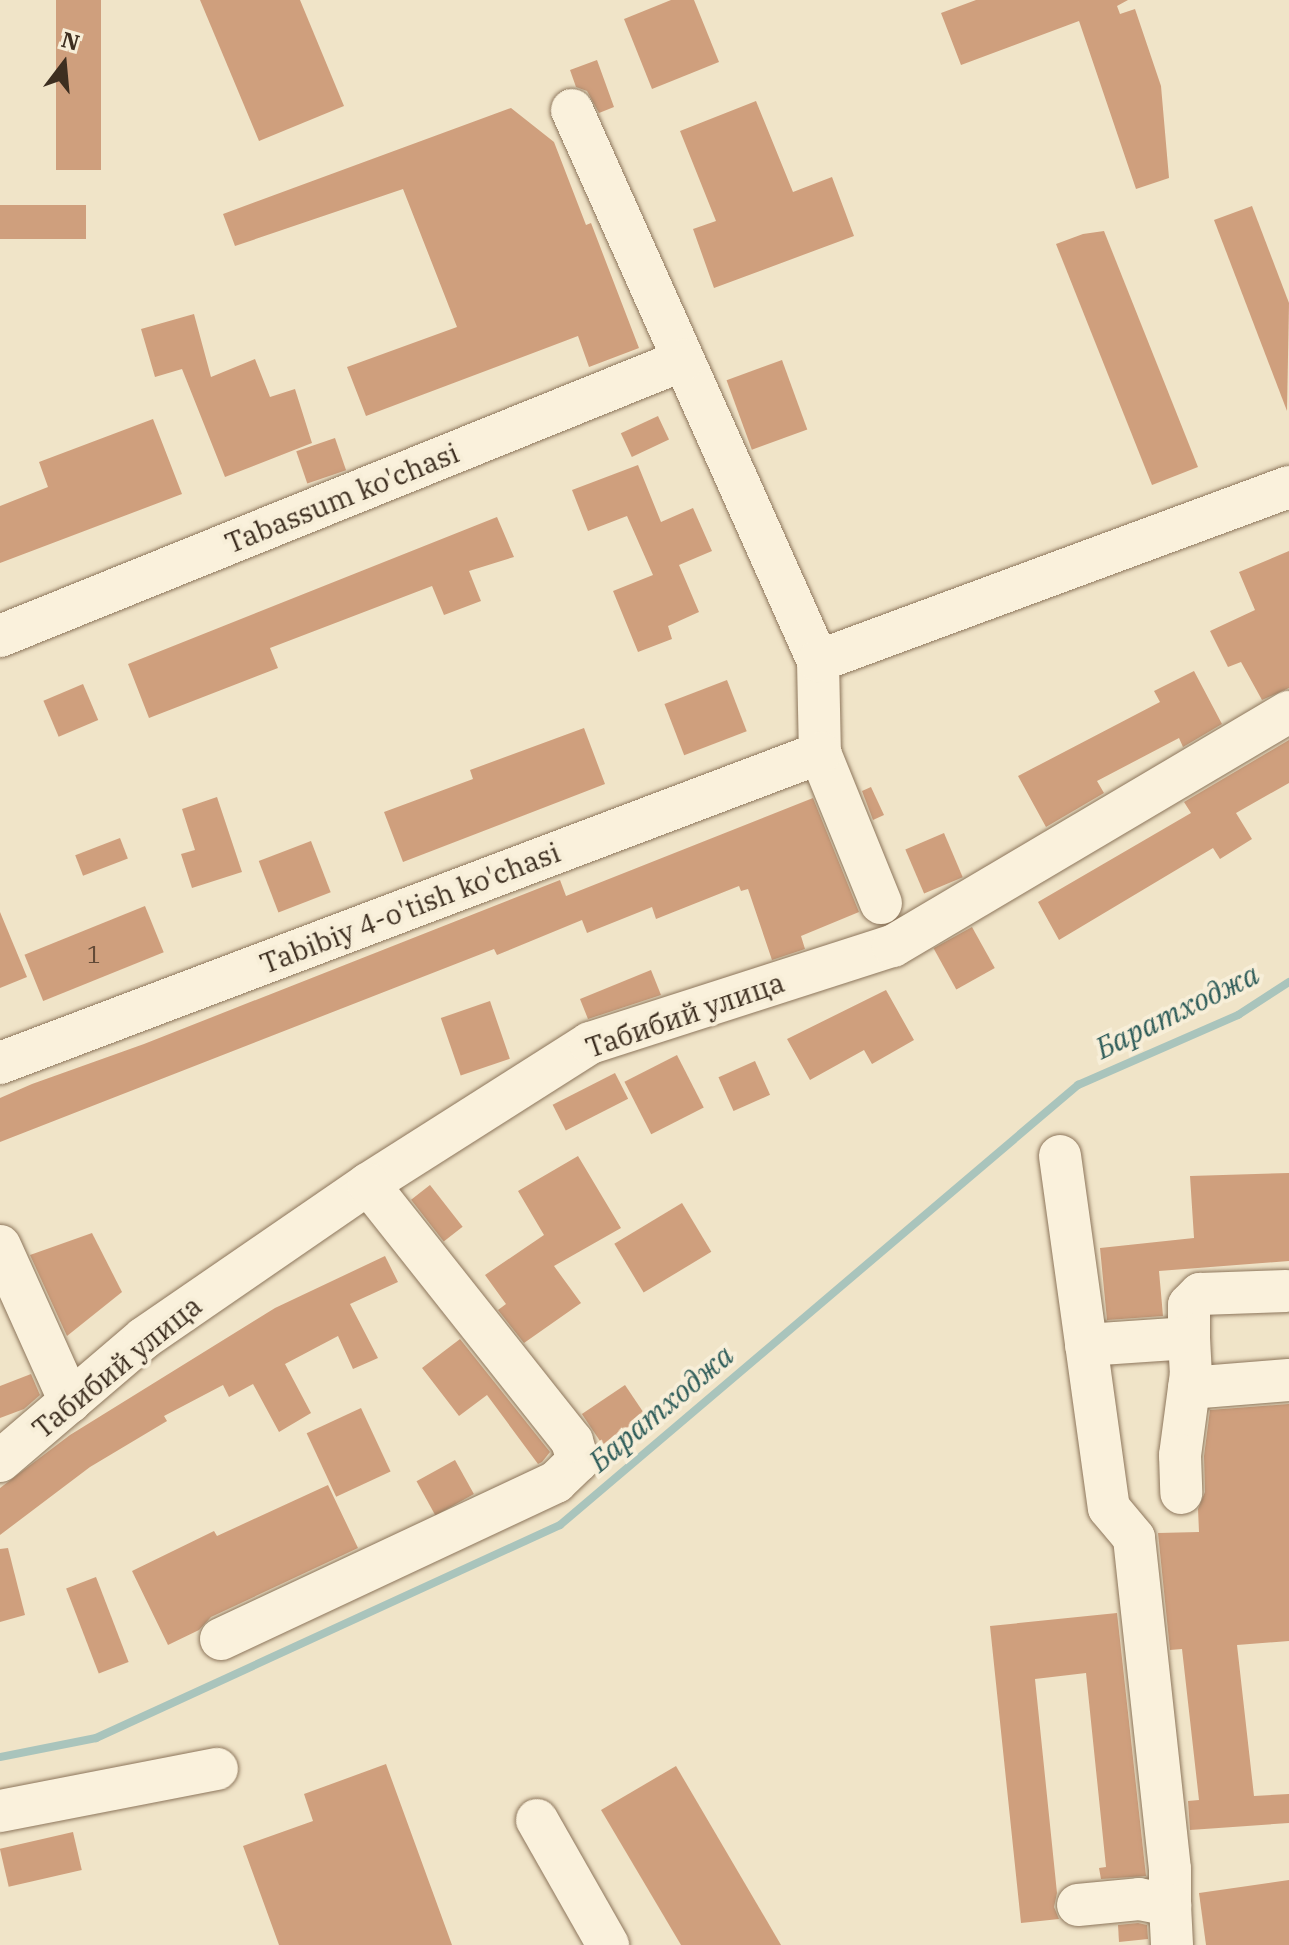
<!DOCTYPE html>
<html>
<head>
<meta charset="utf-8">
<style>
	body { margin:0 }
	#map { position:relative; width:1289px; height:1945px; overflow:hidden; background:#f0e4c8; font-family:"IBM Plex Serif",serif }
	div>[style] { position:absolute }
	.stream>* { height:8px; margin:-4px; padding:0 4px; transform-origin:4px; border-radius:4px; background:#a9c4bc }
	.building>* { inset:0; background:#cf9f7d; transform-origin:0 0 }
	.roads { filter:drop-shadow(0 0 2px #8d765c) drop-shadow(0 0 2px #8d765c) }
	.minor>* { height:42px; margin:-21px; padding:0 21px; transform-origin:21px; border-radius:21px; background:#faf1dc }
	span { translate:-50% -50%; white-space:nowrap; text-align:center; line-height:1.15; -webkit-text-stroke:8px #f7eed8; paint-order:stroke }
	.number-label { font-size:24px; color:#624a37 }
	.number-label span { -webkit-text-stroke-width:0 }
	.street-label { font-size:28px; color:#3d2e20 }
	.water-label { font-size:30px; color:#2f5d5a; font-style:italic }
	.north { position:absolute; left:24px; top:24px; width:80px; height:80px; -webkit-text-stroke:6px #f7eed8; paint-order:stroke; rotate:16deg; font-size:22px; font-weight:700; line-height:32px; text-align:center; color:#3d2e20 }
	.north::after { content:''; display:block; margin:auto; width:28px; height:36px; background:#3d2e20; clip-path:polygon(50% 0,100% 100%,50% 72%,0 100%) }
</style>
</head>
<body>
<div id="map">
	<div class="stream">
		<div style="left:0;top:1757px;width:98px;rotate:-11.2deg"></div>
		<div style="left:96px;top:1738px;width:511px;rotate:-24.66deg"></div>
		<div style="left:560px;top:1525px;width:680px;rotate:-40.35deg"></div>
		<div style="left:1078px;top:1085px;width:175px;rotate:-23.6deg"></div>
		<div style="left:1238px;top:1015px;width:61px;rotate:-32.9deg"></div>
	</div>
	<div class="building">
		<div style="left:56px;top:0;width:45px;height:170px"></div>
		<div style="clip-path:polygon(200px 0,300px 0,344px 106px,259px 141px)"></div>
		<div style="clip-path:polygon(671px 0,694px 0,719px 62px,652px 89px,624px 19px)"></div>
		<div style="clip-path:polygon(976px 0,1128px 0,1117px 6px,1120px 14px,1135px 9px,1161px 86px,1169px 178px,1136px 189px,1079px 21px,961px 65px,941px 13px)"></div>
		<div style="clip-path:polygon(597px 60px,614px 107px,599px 113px,587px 91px,576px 87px,570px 70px)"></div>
		<div style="clip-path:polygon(756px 101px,793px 192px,832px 177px,854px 236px,714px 288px,693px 229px,716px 221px,680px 131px)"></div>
		<div style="clip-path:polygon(511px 108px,554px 142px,586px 225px,591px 223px,639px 348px,589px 367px,578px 336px,366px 416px,347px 367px,457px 327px,403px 189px,235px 246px,223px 214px)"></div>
		<div style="left:86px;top:205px;width:34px;height:86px;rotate:90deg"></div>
		<div style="clip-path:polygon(1252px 206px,1289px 303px,1287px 411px,1214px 220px)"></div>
		<div style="clip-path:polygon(1104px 231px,1198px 467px,1152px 485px,1056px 244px,1083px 234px)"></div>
		<div style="clip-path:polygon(194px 314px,211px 377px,255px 359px,270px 397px,295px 389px,312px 443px,225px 477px,182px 369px,155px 377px,141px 329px)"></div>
		<div style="left:782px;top:360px;width:74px;height:59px;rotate:70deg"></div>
		<div style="left:658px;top:416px;width:26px;height:41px;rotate:65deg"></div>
		<div style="clip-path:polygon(153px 419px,182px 494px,0 563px,0 506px,48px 487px,39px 462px)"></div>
		<div style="left:335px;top:438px;width:34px;height:41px;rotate:71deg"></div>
		<div style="clip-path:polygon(638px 465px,661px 522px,693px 508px,712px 551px,679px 565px,699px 612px,668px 626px,672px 639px,638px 652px,613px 591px,653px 575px,627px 516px,588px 531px,572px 490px)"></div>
		<div style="clip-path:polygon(497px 517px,514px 557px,469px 571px,481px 601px,444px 615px,432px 586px,270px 648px,278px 668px,149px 718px,128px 664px)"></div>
		<div style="clip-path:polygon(1289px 551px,1289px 688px,1262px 700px,1241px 662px,1228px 667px,1210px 631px,1255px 610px,1239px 572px)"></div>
		<div style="clip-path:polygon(1194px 671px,1222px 724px,1183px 747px,1179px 738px,1097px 781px,1104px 793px,1046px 827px,1018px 776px,1160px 702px,1154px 691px)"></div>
		<div style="left:727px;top:680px;width:55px;height:67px;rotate:69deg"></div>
		<div style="left:83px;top:684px;width:39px;height:43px;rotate:67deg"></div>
		<div style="clip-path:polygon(584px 728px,605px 784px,403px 862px,384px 812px,473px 779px,470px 770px)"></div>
		<div style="clip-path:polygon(1289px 740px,1289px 783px,1236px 813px,1252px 839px,1220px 859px,1213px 848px,1059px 940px,1038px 902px,1191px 813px,1184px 802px)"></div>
		<div style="clip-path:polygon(871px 787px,884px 815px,873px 820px,862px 791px)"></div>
		<div style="clip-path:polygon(217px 797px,242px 872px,192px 888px,181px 854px,195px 850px,182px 809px)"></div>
		<div style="clip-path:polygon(813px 798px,859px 912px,801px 936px,805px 949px,772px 960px,748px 889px,741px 891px,739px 886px,656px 919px,652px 907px,587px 933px,582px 920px,497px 955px,494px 949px,0 1142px,0 1098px,32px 1084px,144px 1044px,560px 880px,566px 896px)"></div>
		<div style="left:944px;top:833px;width:48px;height:42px;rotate:67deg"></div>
		<div style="left:120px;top:838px;width:22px;height:48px;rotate:69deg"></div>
		<div style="left:311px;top:841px;width:55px;height:56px;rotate:69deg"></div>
		<div style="left:145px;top:906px;width:50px;height:130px;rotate:68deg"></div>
		<div style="clip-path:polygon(0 912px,27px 977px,0 988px)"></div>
		<div style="left:972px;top:927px;width:47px;height:44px;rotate:61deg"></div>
		<div style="clip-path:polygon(651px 970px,661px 995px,588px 1019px,580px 999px)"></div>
		<div style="clip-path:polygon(886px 990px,914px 1040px,872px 1064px,864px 1050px,810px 1080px,787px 1039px)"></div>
		<div style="left:490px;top:1001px;width:61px;height:52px;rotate:71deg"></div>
		<div style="left:677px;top:1055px;width:59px;height:59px;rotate:63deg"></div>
		<div style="left:755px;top:1061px;width:37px;height:40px;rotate:66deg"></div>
		<div style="left:615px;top:1073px;width:29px;height:70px;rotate:63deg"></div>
		<div style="clip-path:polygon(578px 1156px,621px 1228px,554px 1266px,581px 1303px,524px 1343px,498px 1310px,506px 1304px,485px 1275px,544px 1235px,518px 1191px)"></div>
		<div style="clip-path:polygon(1289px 1173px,1289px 1261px,1159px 1271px,1163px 1316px,1107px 1320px,1100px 1248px,1194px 1238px,1190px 1176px)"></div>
		<div style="left:430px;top:1185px;width:53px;height:24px;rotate:52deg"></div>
		<div style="left:682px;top:1203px;width:57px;height:79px;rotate:59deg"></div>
		<div style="clip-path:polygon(92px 1233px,122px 1292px,67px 1336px,30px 1255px)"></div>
		<div style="clip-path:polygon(385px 1256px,398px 1282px,350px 1304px,378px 1358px,353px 1369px,338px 1336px,285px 1364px,311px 1413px,279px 1432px,253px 1384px,229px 1397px,223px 1385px,164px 1416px,167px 1421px,90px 1467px,0 1535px,0 1488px,70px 1435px,275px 1308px)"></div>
		<div style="clip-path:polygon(460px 1339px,550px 1452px,542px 1462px,538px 1464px,487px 1395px,459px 1416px,422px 1368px)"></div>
		<div style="clip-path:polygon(31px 1374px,40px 1395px,24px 1409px,0 1418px,0 1386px)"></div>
		<div style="left:625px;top:1385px;width:37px;height:52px;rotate:56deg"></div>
		<div style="clip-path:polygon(1289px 1404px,1289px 1641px,1237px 1645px,1254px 1796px,1289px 1794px,1289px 1823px,1190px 1830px,1188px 1801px,1199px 1800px,1182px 1649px,1170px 1650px,1158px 1533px,1199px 1532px,1198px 1509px,1205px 1492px,1204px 1456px,1210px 1410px)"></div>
		<div style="left:361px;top:1408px;width:70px;height:60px;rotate:65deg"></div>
		<div style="left:455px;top:1460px;width:39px;height:44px;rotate:61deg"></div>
		<div style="clip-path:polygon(328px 1485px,358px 1548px,211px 1617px,199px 1630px,168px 1645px,132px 1571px,214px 1531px,217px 1536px)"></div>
		<div style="clip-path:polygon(8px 1548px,25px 1615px,0 1622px,0 1549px)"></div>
		<div style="left:96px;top:1577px;width:91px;height:32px;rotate:69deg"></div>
		<div style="clip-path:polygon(1117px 1613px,1146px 1876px,1101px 1879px,1099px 1868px,1106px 1867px,1086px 1673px,1035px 1679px,1057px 1893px,1054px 1907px,1059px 1919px,1021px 1923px,990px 1626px)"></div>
		<div style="clip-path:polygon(386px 1764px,452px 1945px,279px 1945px,243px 1846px,313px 1821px,304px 1794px)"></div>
		<div style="clip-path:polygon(676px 1766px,781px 1945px,681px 1945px,601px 1810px)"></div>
		<div style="left:73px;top:1832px;width:39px;height:75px;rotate:77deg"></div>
		<div style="clip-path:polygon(1289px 1880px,1289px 1945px,1206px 1945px,1199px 1893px)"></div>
		<div style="clip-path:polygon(1138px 1923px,1147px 1925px,1148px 1939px,1119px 1942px,1118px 1925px)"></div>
	</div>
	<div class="roads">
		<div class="minor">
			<div style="left:572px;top:110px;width:603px;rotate:65.94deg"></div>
			<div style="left:818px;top:661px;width:92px;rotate:88.8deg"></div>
			<div style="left:820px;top:753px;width:162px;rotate:67.9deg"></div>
			<div style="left:0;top:636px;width:737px;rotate:-22deg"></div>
			<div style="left:818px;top:661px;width:502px;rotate:-20.28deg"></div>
			<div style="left:0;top:1063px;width:877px;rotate:-20.71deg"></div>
			<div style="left:1060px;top:1156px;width:355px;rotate:82.1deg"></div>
			<div style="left:1109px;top:1508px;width:39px;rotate:50deg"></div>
			<div style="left:1134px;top:1538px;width:333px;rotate:83.8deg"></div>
			<div style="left:1170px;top:1869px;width:36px;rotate:90deg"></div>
			<div style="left:0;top:1246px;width:171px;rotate:65.8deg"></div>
			<div style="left:1189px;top:1338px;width:33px;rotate:-90deg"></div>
			<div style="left:1189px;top:1305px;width:16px;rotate:-45deg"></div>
			<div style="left:1200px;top:1294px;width:86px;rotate:-2deg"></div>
			<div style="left:1086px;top:1345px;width:103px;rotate:-3.9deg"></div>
			<div style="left:1189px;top:1338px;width:35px;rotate:87deg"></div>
			<div style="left:1191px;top:1373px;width:83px;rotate:97.6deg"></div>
			<div style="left:1180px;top:1455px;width:38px;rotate:88deg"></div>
			<div style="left:1189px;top:1388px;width:100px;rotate:-4.6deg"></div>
			<div style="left:0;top:1461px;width:189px;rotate:-40.5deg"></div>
			<div style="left:144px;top:1338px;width:272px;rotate:-34.5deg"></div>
			<div style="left:368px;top:1184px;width:263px;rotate:-32.4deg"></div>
			<div style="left:590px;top:1043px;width:318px;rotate:-17.8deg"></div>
			<div style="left:893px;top:946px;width:460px;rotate:-30.6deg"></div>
			<div style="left:221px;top:1639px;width:370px;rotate:-25.1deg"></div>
			<div style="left:556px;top:1482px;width:30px;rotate:-44deg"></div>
			<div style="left:578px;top:1461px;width:21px;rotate:-107deg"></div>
			<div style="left:572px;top:1441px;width:328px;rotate:-128.4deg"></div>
			<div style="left:0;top:1811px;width:221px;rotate:-11deg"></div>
			<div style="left:537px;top:1820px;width:144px;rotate:60.4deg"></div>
			<div style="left:1078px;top:1905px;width:61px;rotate:-5.6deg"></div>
			<div style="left:1139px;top:1899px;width:32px;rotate:11deg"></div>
			<div style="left:1170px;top:1905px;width:40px;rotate:87.1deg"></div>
		</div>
	</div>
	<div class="number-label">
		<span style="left:94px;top:955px">1</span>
	</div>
	<div class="street-label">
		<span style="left:342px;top:498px;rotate:-22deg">Tabassum ko'chasi</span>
		<span style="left:410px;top:908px;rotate:-21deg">Tabibiy 4-o'tish ko'chasi</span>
		<span style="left:685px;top:1015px;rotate:-19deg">Табибий улица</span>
		<span style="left:117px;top:1367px;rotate:-39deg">Табибий улица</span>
	</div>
	<div class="water-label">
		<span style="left:1177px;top:1011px;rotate:-26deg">Баратходжа</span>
		<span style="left:661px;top:1408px;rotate:-40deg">Баратходжа</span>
	</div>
	<div class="north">N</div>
</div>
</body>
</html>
